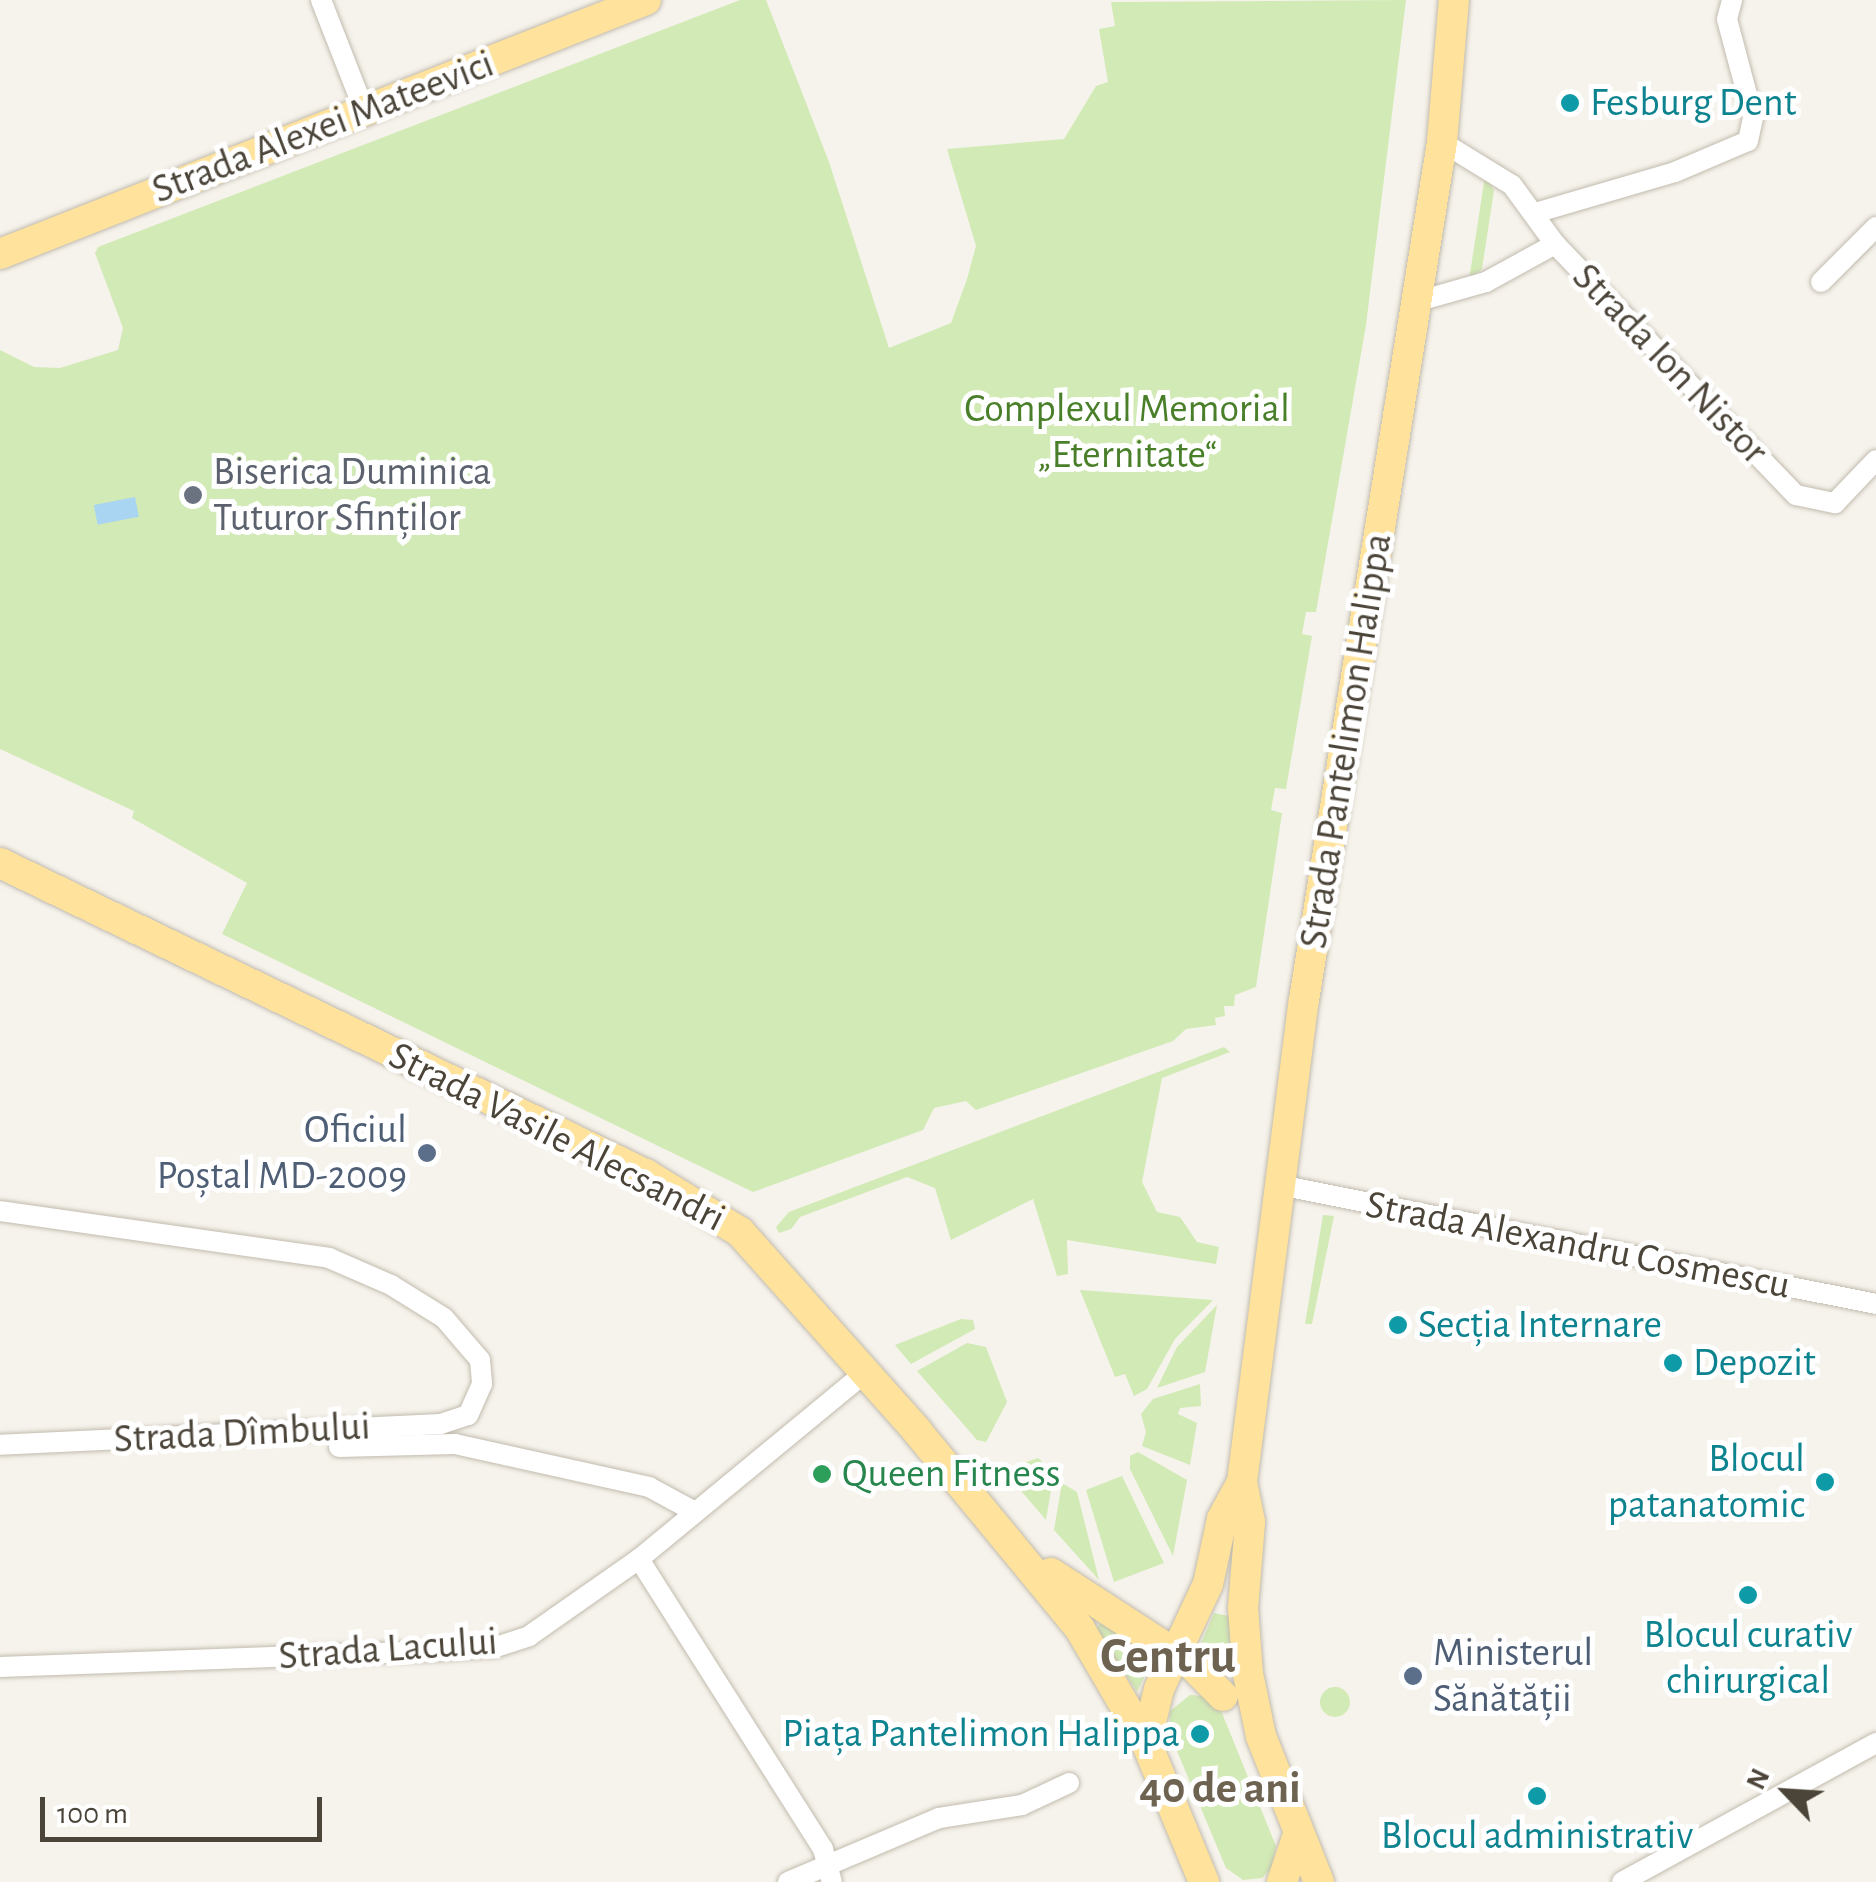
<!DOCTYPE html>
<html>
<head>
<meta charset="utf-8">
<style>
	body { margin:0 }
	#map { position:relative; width:1876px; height:1882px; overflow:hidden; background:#f6f3ec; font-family:"Alegreya Sans",sans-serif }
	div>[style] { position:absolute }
	.green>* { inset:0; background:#d2eab5 }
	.round { border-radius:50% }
	.water>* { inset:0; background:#a9d4f2; transform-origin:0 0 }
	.roads { filter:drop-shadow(0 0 2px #c2bbae) drop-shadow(0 0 2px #c2bbae) }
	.minor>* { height:20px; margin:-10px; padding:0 10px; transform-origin:10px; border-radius:10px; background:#fff }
	.primary>* { height:30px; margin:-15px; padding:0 15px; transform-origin:15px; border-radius:15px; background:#ffe39c }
	.dots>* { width:28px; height:28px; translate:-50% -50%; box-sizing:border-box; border:5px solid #fff; border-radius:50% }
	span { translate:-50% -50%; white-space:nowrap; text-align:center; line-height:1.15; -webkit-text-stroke:10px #fff; paint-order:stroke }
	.culture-label { font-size:40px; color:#0d838f }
	.left { translate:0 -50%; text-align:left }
	.right { translate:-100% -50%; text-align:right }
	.street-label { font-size:40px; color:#4b4439 }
	.park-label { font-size:40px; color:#4a7f2a }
	.worship-label { font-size:40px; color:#5b616d }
	.service-label { font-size:40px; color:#4e5e75 }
	.leisure-label { font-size:40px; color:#27864d }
	.quarter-label { font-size:45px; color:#6e6250; font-weight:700 }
	.district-label { font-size:50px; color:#6e6250; font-weight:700 }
	.north { position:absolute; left:1736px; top:1742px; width:100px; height:100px; -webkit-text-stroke:8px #fff; paint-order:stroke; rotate:295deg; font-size:28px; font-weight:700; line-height:40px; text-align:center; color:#4b4439 }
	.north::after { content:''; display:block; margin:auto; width:35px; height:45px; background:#4b4439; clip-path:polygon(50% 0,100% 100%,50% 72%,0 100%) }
	.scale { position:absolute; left:40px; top:1797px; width:282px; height:45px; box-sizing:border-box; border:5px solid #4b4439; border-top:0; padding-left:12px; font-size:30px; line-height:35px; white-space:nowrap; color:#4b4439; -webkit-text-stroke:8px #fff; paint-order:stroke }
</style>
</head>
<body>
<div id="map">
	<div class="green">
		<div style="clip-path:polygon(740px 0,766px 0,829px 162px,889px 348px,951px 323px,967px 279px,976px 246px,947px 149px,1064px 139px,1096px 86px,1108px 82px,1099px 29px,1115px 26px,1111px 2px,1406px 0,1366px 325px,1316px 612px,1306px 612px,1302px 634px,1312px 636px,1286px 789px,1275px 788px,1271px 810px,1282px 813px,1256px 987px,1235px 995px,1234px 1006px,1224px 1006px,1225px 1016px,1215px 1018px,1216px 1025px,1186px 1029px,1173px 1041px,976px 1110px,966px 1101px,934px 1108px,923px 1130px,753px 1192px,222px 934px,247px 883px,132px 818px,134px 811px,0 749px,0 350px,34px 367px,60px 368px,118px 350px,123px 328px,95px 253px,98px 247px)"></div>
		<div style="clip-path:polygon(1485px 176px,1494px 190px,1482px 269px,1469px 280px)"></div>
		<div style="clip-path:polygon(1224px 1047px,1230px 1052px,1162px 1078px,1142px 1182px,1157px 1212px,1180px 1217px,1197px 1242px,1219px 1247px,1216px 1264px,1067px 1240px,1068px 1274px,1057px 1276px,1033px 1199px,951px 1240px,935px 1188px,907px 1177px,800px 1217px,791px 1229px,779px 1233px,776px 1227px,789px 1212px)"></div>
		<div style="clip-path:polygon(1323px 1215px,1334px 1216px,1312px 1324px,1305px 1324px)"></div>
		<div style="clip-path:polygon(1080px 1290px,1213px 1300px,1175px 1339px,1147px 1389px,1134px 1396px,1125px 1374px,1115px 1377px)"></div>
		<div style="clip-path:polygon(1217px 1305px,1205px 1372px,1157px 1388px,1177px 1347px)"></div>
		<div style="clip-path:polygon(961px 1319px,973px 1320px,975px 1329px,911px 1364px,895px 1345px)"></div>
		<div style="clip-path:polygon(967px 1343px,986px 1347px,1007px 1402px,986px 1442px,977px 1440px,917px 1371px)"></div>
		<div style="clip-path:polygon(1200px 1384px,1201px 1406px,1180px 1408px,1178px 1414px,1197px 1423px,1190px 1465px,1142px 1446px,1146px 1432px,1141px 1414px,1153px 1399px)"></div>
		<div style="clip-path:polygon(1138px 1452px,1187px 1480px,1173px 1556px,1130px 1469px,1130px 1456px)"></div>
		<div style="clip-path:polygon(1038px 1458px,1054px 1472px,1046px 1520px,1003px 1470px)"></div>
		<div style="clip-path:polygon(1122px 1476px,1164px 1563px,1114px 1582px,1086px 1490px)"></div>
		<div style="clip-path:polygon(1062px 1483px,1077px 1492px,1099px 1580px,1054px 1530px)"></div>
		<div style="clip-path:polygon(1214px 1613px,1229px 1616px,1231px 1669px,1198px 1650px)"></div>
		<div style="clip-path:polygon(1101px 1622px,1153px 1659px,1137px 1692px,1096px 1630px)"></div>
		<div class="round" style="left:1320px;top:1687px;width:30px;height:30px"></div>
		<div style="clip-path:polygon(1190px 1695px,1203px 1696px,1222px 1713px,1276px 1846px,1271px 1869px,1262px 1878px,1243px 1880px,1226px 1868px,1169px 1732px,1170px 1711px)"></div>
	</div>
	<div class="water">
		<div style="left:135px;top:497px;width:20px;height:42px;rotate:79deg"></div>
	</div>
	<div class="roads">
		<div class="minor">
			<div style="left:321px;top:0;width:118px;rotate:68.6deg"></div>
			<div style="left:1442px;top:142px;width:82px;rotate:31.6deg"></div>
			<div style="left:1512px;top:185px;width:73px;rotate:53.9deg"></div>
			<div style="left:1555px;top:244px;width:348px;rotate:46.2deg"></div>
			<div style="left:1796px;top:495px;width:40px;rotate:12deg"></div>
			<div style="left:1835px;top:503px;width:59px;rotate:-46.4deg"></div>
			<div style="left:1535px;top:213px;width:146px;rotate:-16.3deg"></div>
			<div style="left:1675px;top:172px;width:79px;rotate:-23deg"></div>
			<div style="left:1748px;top:141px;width:25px;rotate:-78deg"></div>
			<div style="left:1753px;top:117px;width:101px;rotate:-104.9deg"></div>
			<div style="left:1727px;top:19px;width:20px;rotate:-75deg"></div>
			<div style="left:1821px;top:282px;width:78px;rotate:-45deg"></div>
			<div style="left:1419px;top:301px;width:70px;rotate:-15.8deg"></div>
			<div style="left:1486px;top:282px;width:79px;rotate:-28.8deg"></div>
			<div style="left:1279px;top:1185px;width:609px;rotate:11.27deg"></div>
			<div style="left:0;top:1211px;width:332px;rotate:8.1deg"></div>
			<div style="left:329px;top:1258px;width:68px;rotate:23.5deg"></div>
			<div style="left:391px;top:1285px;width:62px;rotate:31.9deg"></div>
			<div style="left:444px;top:1318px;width:55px;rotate:49.4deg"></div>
			<div style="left:480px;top:1360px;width:24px;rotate:85deg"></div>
			<div style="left:482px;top:1384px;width:34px;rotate:114deg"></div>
			<div style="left:468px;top:1415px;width:28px;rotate:162deg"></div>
			<div style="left:441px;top:1424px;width:441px;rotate:177.3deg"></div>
			<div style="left:339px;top:1447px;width:116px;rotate:-1.5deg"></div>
			<div style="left:455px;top:1444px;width:199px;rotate:12.5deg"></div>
			<div style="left:649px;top:1487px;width:52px;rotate:28.5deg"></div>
			<div style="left:639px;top:1559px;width:343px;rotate:57.6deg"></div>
			<div style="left:823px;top:1849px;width:34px;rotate:75deg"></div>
			<div style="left:0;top:1667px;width:435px;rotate:-2.1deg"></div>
			<div style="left:435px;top:1651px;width:61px;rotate:-3.8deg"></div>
			<div style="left:496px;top:1647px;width:35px;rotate:-18deg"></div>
			<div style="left:529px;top:1636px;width:134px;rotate:-35deg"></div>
			<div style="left:639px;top:1559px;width:293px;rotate:-39.5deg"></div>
			<div style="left:788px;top:1882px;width:164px;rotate:-23deg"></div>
			<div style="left:939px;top:1818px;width:84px;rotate:-8.9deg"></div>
			<div style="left:1022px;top:1805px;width:52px;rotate:-25.1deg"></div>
			<div style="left:1622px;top:1882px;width:290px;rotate:-28.7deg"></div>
		</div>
		<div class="primary">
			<div style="left:0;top:254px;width:694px;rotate:-21.46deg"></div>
			<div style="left:0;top:863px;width:718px;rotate:25.74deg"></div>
			<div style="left:647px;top:1175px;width:109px;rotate:31.5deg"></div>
			<div style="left:740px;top:1232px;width:266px;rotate:48.3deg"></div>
			<div style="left:917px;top:1431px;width:256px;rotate:50.5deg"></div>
			<div style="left:1080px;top:1629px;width:131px;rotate:59.7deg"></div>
			<div style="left:1146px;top:1742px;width:152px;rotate:67.5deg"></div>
			<div style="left:1051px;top:1573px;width:167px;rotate:33deg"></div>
			<div style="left:1191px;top:1664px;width:45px;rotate:45deg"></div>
			<div style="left:1146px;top:1742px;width:55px;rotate:-76.2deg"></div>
			<div style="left:1159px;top:1689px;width:116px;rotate:-65deg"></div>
			<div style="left:1208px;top:1584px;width:66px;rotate:-77.8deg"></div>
			<div style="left:1222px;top:1519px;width:42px;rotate:-61.6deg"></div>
			<div style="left:1282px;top:1882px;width:50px;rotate:-71.2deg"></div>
			<div style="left:1319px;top:1882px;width:157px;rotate:-111.7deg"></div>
			<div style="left:1261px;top:1736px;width:63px;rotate:-101.8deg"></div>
			<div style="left:1248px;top:1674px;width:66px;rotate:-94.3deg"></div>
			<div style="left:1243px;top:1608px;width:86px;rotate:-85.3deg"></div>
			<div style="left:1250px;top:1522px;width:41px;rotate:-101.3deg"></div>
			<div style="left:1242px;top:1482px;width:486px;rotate:-82.7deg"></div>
			<div style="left:1304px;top:1000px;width:869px;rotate:-80.86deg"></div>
			<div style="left:1442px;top:142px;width:143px;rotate:-85.2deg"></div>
		</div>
	</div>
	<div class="dots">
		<div style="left:1570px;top:103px;background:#0f9aa8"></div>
		<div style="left:193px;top:495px;background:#6b7280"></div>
		<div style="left:427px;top:1153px;background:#5c6f8a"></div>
		<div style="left:1398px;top:1325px;background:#0f9aa8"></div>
		<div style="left:1673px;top:1363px;background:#0f9aa8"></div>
		<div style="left:822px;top:1474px;background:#2e9e5b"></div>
		<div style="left:1825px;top:1482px;background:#0f9aa8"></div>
		<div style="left:1748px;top:1595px;background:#0f9aa8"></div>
		<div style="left:1413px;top:1676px;background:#5c6f8a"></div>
		<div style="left:1200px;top:1734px;background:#0f9aa8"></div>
		<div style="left:1537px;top:1796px;background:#0f9aa8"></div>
	</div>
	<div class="culture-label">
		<span class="left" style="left:1590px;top:103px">Fesburg Dent</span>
		<span class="left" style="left:1418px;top:1325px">Secția Internare</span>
		<span class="left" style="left:1693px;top:1363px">Depozit</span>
		<span class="right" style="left:1805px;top:1482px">Blocul<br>patanatomic</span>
		<span style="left:1748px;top:1658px">Blocul curativ<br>chirurgical</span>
		<span class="right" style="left:1180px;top:1734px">Piața Pantelimon Halippa</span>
		<span style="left:1537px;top:1836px">Blocul administrativ</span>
	</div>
	<div class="street-label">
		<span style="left:323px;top:127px;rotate:-21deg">Strada Alexei Mateevici</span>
		<span style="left:1670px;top:364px;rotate:46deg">Strada Ion Nistor</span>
		<span style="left:1346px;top:741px;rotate:-81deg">Strada Pantelimon Halippa</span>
		<span style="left:557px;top:1137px;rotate:27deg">Strada Vasile Alecsandri</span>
		<span style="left:1578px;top:1245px;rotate:11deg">Strada Alexandru Cosmescu</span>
		<span style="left:242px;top:1433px;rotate:-3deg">Strada Dîmbului</span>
		<span style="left:388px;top:1649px;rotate:-4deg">Strada Lacului</span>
	</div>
	<div class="park-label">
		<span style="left:1127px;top:432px">Complexul Memorial<br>„Eternitate“</span>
	</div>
	<div class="worship-label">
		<span class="left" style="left:213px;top:495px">Biserica Duminica<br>Tuturor Sfinților</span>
	</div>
	<div class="service-label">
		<span class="right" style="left:407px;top:1153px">Oficiul<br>Poștal MD-2009</span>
		<span class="left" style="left:1433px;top:1676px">Ministerul<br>Sănătății</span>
	</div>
	<div class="leisure-label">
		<span class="left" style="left:842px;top:1474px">Queen Fitness</span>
	</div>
	<div class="quarter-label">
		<span style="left:1220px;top:1789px">40 de ani</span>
	</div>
	<div class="district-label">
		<span style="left:1168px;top:1658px">Centru</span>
	</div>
	<div class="north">N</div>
	<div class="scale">100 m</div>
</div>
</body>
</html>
